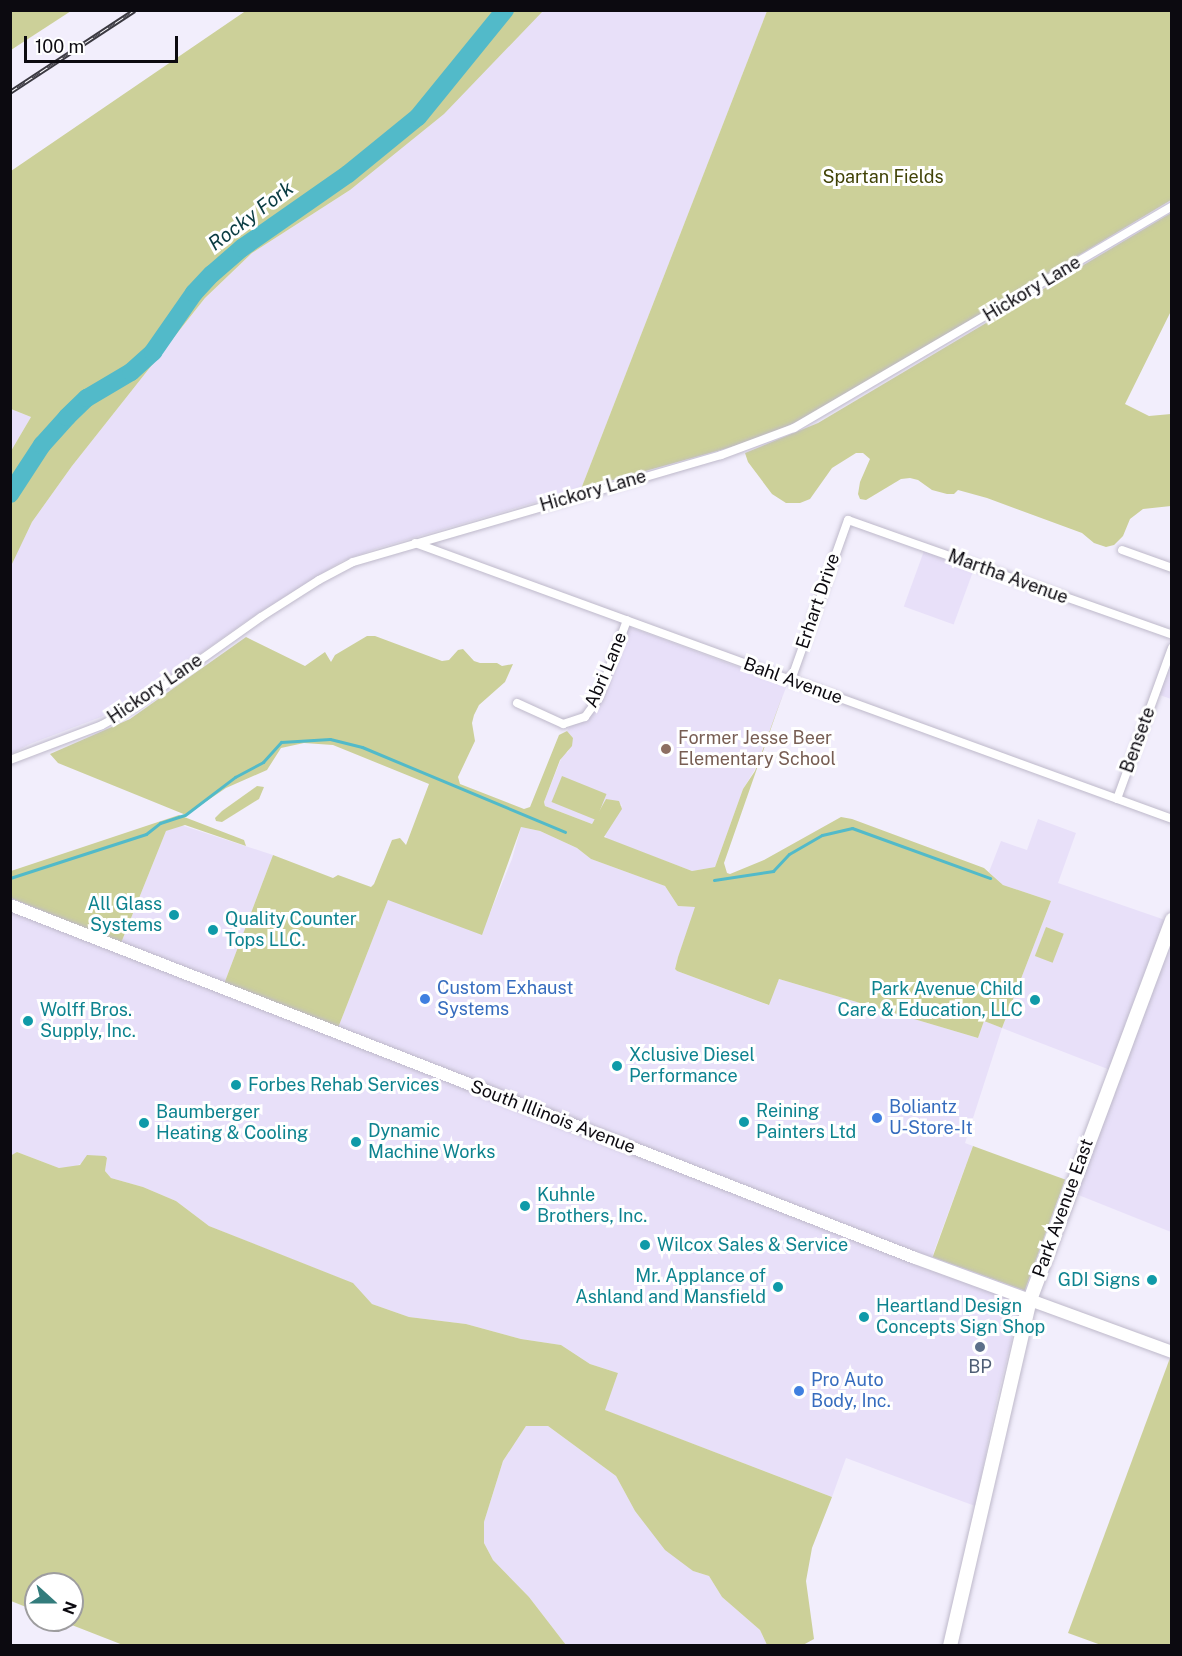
<!DOCTYPE html>
<html>
<head>
<meta charset="utf-8">
<style>
	body { margin:0 }
	#map { position:relative; width:1182px; height:1656px; overflow:hidden; background:#f2eefc; font-family:"Public Sans",sans-serif }
	div>[style] { position:absolute }
	.built>* { inset:0; background:#e8e0f9; transform-origin:0 0 }
	.green>* { inset:0; background:#ccd099; transform-origin:0 0 }
	.stream>* { height:3px; margin:-1.5px; padding:0 1.5px; transform-origin:1.5px; border-radius:1.5px; background:#52bac9 }
	.river>* { height:18px; margin:-9px; padding:0 9px; transform-origin:9px; border-radius:9px; background:#52bac9 }
	.roads { filter:drop-shadow(0 0 2px #beb9ca) drop-shadow(0 0 2px #beb9ca) }
	.street>* { height:8px; margin:-4px; padding:0 4px; transform-origin:4px; border-radius:4px; background:#fff }
	.secondary>* { height:12px; margin:-6px; padding:0 6px; transform-origin:6px; border-radius:6px; background:#fff }
	.primary>* { height:14px; margin:-7px; padding:0 7px; transform-origin:7px; border-radius:7px; background:#fff }
	.rail>* { height:5px; margin-top:-2.5px; transform-origin:0; background:repeating-linear-gradient(90deg,#fff 0 9px,#3b3941 0 18px); box-sizing:border-box; border-block:2px solid #3b3941 }
	.dots>* { width:16px; height:16px; translate:-50% -50%; box-sizing:border-box; border:3px solid #fff; border-radius:50% }
	span { translate:-50% -50%; white-space:nowrap; text-align:center; line-height:1.15; -webkit-text-stroke:6px #fff; paint-order:stroke }
	.park-label { font-size:18px; color:#414307 }
	.street-label { font-size:18px; color:#0c0a10 }
	.education-label { font-size:18px; color:#785e54 }
	.left { translate:0 -50%; text-align:left }
	.culture-label { font-size:18px; color:#0d838f }
	.right { translate:-100% -50%; text-align:right }
	.shop-label { font-size:18px; color:#366cbe }
	.service-label { font-size:18px; color:#4e5e75 }
	.water-label { font-size:20px; color:#0a3c42; font-style:italic }
	.frame { position:absolute; inset:0; border:12px solid #0c0a10; pointer-events:none }
	.north { position:absolute; left:24px; top:1572px; width:60px; height:60px; box-sizing:border-box; background:#fff; border:2px solid #9e9d9f; border-radius:50%; rotate:111deg; font-size:16px; font-weight:700; line-height:24px; text-align:center; color:#0c0a10 }
	.north::after { content:''; display:block; margin:auto; width:21px; height:27px; background:#337c7c; clip-path:polygon(50% 0,100% 100%,50% 72%,0 100%) }
	.scale { position:absolute; left:24px; top:36px; width:154px; height:27px; box-sizing:border-box; border:3px solid #0c0a10; border-top:0; padding-left:8px; font-size:18px; line-height:21px; white-space:nowrap; color:#0c0a10; -webkit-text-stroke:4px #fff; paint-order:stroke }
</style>
</head>
<body>
<div id="map">
	<div class="built">
		<div style="clip-path:polygon(543px 11px,767px 11px,581px 489px,375px 549px,342px 561px,245px 622px,142px 695px,101px 717px,30px 744px,11px 754px,10px 566px,32px 522px,72px 466px,205px 298px,252px 253px,350px 190px)"></div>
		<div style="clip-path:polygon(11px 409px,31px 417px,11px 451px)"></div>
		<div style="left:924px;top:551px;width:53px;height:59px;rotate:20deg"></div>
		<div style="clip-path:polygon(627px 626px,787px 685px,754px 771px,743px 789px,715px 867px,692px 871px,607px 839px,604px 833px,622px 805px,606px 799px,592px 824px,545px 806px,544px 802px,563px 754px,568px 752px,573px 738px,567px 731px,569px 727px,587px 717px)"></div>
		<div style="clip-path:polygon(1171px 654px,1171px 699px,1157px 694px)"></div>
		<div style="clip-path:polygon(1038px 819px,1076px 833px,1058px 883px,1171px 922px,1171px 1232px,1076px 1194px,1118px 1073px,1002px 1028px,965px 1143px,973px 1146px,932px 1257px,1024px 1291px,997px 1399px,975px 1506px,846px 1458px,832px 1497px,604px 1410px,618px 1373px,590px 1364px,561px 1345px,521px 1339px,466px 1324px,409px 1317px,372px 1304px,352px 1283px,209px 1226px,176px 1201px,143px 1187px,111px 1178px,105px 1171px,107px 1159px,85px 1161px,75px 1167px,59px 1168px,17px 1152px,11px 1156px,11px 898px,121px 943px,166px 831px,181px 825px,273px 855px,224px 984px,338px 1028px,388px 900px,490px 913px,512px 859px,521px 827px,540px 831px,577px 848px,591px 859px,665px 886px,678px 906px,696px 907px,678px 957px,675px 969px,677px 971px,768px 1005px,779px 979px,978px 1038px,984px 1021px,1002px 1028px,1051px 901px,1003px 885px,989px 872px,1001px 841px,1027px 850px)"></div>
		<div style="clip-path:polygon(526px 1426px,548px 1426px,616px 1476px,635px 1511px,693px 1571px,709px 1576px,722px 1597px,760px 1630px,767px 1645px,566px 1645px,529px 1597px,493px 1560px,484px 1543px,484px 1522px,503px 1461px)"></div>
	</div>
	<div class="green">
		<div style="clip-path:polygon(11px 10px,71px 10px,71px 11px,11px 50px)"></div>
		<div style="clip-path:polygon(247px 10px,543px 11px,444px 114px,350px 190px,252px 253px,205px 298px,72px 466px,32px 522px,11px 566px,11px 451px,31px 417px,11px 409px,11px 171px)"></div>
		<div style="clip-path:polygon(767px 11px,1171px 11px,1171px 200px,813px 414px,775px 432px,742px 444px,581px 489px)"></div>
		<div style="clip-path:polygon(1171px 213px,1171px 311px,1125px 404px,1149px 416px,1171px 414px,1171px 506px,1143px 509px,1130px 519px,1123px 536px,1114px 545px,1106px 547px,1094px 543px,1082px 533px,987px 498px,958px 490px,954px 494px,947px 494px,932px 490px,918px 480px,910px 478px,901px 479px,866px 500px,860px 499px,858px 494px,860px 482px,870px 459px,863px 453px,856px 453px,832px 468px,810px 499px,800px 503px,786px 503px,772px 494px,748px 462px,745px 453px,818px 423px)"></div>
		<div style="clip-path:polygon(367px 636px,375px 636px,442px 661px,449px 660px,458px 650px,463px 649px,474px 661px,480px 663px,497px 663px,502px 666px,513px 664px,505px 682px,479px 705px,474px 715px,472px 723px,475px 741px,458px 777px,460px 784px,524px 809px,530px 807px,559px 735px,567px 731px,573px 738px,572px 746px,560px 760px,544px 802px,545px 806px,592px 824px,606px 799px,619px 801px,622px 809px,604px 837px,692px 871px,715px 867px,743px 789px,755px 771px,783px 694px,724px 863px,727px 873px,730px 874px,764px 860px,841px 817px,852px 819px,984px 868px,1003px 885px,1051px 901px,1002px 1028px,984px 1021px,978px 1038px,779px 979px,769px 1005px,677px 971px,675px 969px,678px 957px,695px 907px,678px 906px,665px 886px,591px 859px,577px 848px,540px 831px,521px 827px,482px 935px,388px 900px,338px 1028px,224px 984px,273px 855px,333px 878px,338px 875px,371px 887px,374px 884px,392px 840px,400px 838px,406px 845px,429px 784px,333px 745px,304px 743px,281px 748px,267px 770px,226px 788px,186px 815px,58px 763px,50px 754px,130px 719px,246px 637px,305px 666px,325px 652px,331px 662px,335px 655px)"></div>
		<div style="left:562px;top:776px;width:48px;height:28px;rotate:22deg"></div>
		<div style="clip-path:polygon(257px 786px,264px 787px,259px 799px,222px 822px,216px 821px,215px 818px,222px 811px)"></div>
		<div style="clip-path:polygon(179px 815px,244px 840px,246px 846px,185px 825px,166px 831px,121px 943px,11px 898px,11px 871px)"></div>
		<div style="left:1046px;top:927px;width:19px;height:31px;rotate:21deg"></div>
		<div style="left:973px;top:1146px;width:98px;height:118px;rotate:20deg"></div>
		<div style="clip-path:polygon(17px 1152px,59px 1168px,80px 1165px,87px 1155px,105px 1156px,107px 1158px,105px 1171px,111px 1178px,143px 1187px,176px 1201px,209px 1226px,353px 1283px,372px 1304px,409px 1317px,466px 1324px,521px 1339px,561px 1345px,590px 1364px,618px 1373px,605px 1410px,832px 1497px,812px 1548px,806px 1581px,814px 1639px,803px 1645px,767px 1645px,760px 1630px,722px 1597px,709px 1576px,693px 1571px,665px 1550px,635px 1511px,616px 1476px,548px 1426px,526px 1426px,503px 1461px,484px 1522px,484px 1543px,493px 1560px,529px 1597px,566px 1645px,123px 1645px,59px 1620px,72px 1620px,72px 1584px,36px 1584px,36px 1611px,11px 1601px,10px 1156px)"></div>
		<div style="clip-path:polygon(1170px 1358px,1171px 1645px,1101px 1645px,1068px 1633px)"></div>
	</div>
	<div class="stream">
		<div style="left:185px;top:815px;width:63px;rotate:-37.2deg"></div>
		<div style="left:235px;top:777px;width:32px;rotate:-28deg"></div>
		<div style="left:263px;top:762px;width:27px;rotate:-48deg"></div>
		<div style="left:281px;top:742px;width:49px;rotate:-3.5deg"></div>
		<div style="left:330px;top:739px;width:33px;rotate:14deg"></div>
		<div style="left:362px;top:747px;width:220px;rotate:22.7deg"></div>
		<div style="left:10px;top:878px;width:143px;rotate:-17.9deg"></div>
		<div style="left:146px;top:834px;width:18px;rotate:-38deg"></div>
		<div style="left:160px;top:823px;width:25px;rotate:-18deg"></div>
		<div style="left:714px;top:880px;width:60px;rotate:-8.7deg"></div>
		<div style="left:773px;top:871px;width:23px;rotate:-47deg"></div>
		<div style="left:789px;top:854px;width:38px;rotate:-30deg"></div>
		<div style="left:822px;top:835px;width:31px;rotate:-13deg"></div>
		<div style="left:852px;top:828px;width:147px;rotate:19.9deg"></div>
	</div>
	<div class="river">
		<div style="left:10px;top:494px;width:59px;rotate:-56.9deg"></div>
		<div style="left:42px;top:445px;width:38px;rotate:-48deg"></div>
		<div style="left:67px;top:417px;width:28px;rotate:-44deg"></div>
		<div style="left:87px;top:398px;width:51px;rotate:-30.6deg"></div>
		<div style="left:131px;top:372px;width:30px;rotate:-42deg"></div>
		<div style="left:153px;top:352px;width:72px;rotate:-55.2deg"></div>
		<div style="left:194px;top:293px;width:26px;rotate:-47deg"></div>
		<div style="left:212px;top:274px;width:40px;rotate:-41deg"></div>
		<div style="left:242px;top:248px;width:129px;rotate:-34.9deg"></div>
		<div style="left:348px;top:174px;width:90px;rotate:-39.2deg"></div>
		<div style="left:418px;top:117px;width:138px;rotate:-50.9deg"></div>
	</div>
	<div class="roads">
		<div class="street">
			<div style="left:415px;top:543px;width:806px;rotate:20.03deg"></div>
			<div style="left:1122px;top:550px;width:53px;rotate:19.8deg"></div>
			<div style="left:791px;top:680px;width:170px;rotate:-70.4deg"></div>
			<div style="left:848px;top:520px;width:344px;rotate:19.5deg"></div>
			<div style="left:517px;top:703px;width:51px;rotate:24.5deg"></div>
			<div style="left:563px;top:724px;width:23px;rotate:-18deg"></div>
			<div style="left:585px;top:717px;width:22px;rotate:-54deg"></div>
			<div style="left:598px;top:699px;width:84px;rotate:-69.8deg"></div>
			<div style="left:10px;top:760px;width:98px;rotate:-20.8deg"></div>
			<div style="left:102px;top:725px;width:37px;rotate:-29deg"></div>
			<div style="left:134px;top:707px;width:156px;rotate:-35.3deg"></div>
			<div style="left:261px;top:617px;width:69px;rotate:-32.5deg"></div>
			<div style="left:319px;top:580px;width:38px;rotate:-28deg"></div>
			<div style="left:353px;top:562px;width:383px;rotate:-16.2deg"></div>
			<div style="left:721px;top:455px;width:78px;rotate:-20.3deg"></div>
			<div style="left:794px;top:428px;width:438px;rotate:-30.4deg"></div>
			<div style="left:1117px;top:799px;width:161px;rotate:-70deg"></div>
		</div>
		<div class="secondary">
			<div style="left:10px;top:905px;width:971px;rotate:21.31deg"></div>
			<div style="left:915px;top:1258px;width:274px;rotate:20.1deg"></div>
		</div>
		<div class="primary">
			<div style="left:950px;top:1646px;width:355px;rotate:-77deg"></div>
			<div style="left:1030px;top:1300px;width:406px;rotate:-69.5deg"></div>
		</div>
	</div>
	<div class="rail">
		<div style="left:10px;top:92px;width:149px;rotate:-33.3deg"></div>
	</div>
	<div class="dots">
		<div style="left:666px;top:749px;background:#8d6e63"></div>
		<div style="left:174px;top:915px;background:#0f9aa8"></div>
		<div style="left:213px;top:930px;background:#0f9aa8"></div>
		<div style="left:425px;top:999px;background:#3f7fe0"></div>
		<div style="left:1035px;top:1000px;background:#0f9aa8"></div>
		<div style="left:28px;top:1021px;background:#0f9aa8"></div>
		<div style="left:617px;top:1066px;background:#0f9aa8"></div>
		<div style="left:236px;top:1085px;background:#0f9aa8"></div>
		<div style="left:877px;top:1118px;background:#3f7fe0"></div>
		<div style="left:744px;top:1122px;background:#0f9aa8"></div>
		<div style="left:144px;top:1123px;background:#0f9aa8"></div>
		<div style="left:356px;top:1142px;background:#0f9aa8"></div>
		<div style="left:525px;top:1206px;background:#0f9aa8"></div>
		<div style="left:645px;top:1245px;background:#0f9aa8"></div>
		<div style="left:1152px;top:1280px;background:#0f9aa8"></div>
		<div style="left:778px;top:1287px;background:#0f9aa8"></div>
		<div style="left:864px;top:1317px;background:#0f9aa8"></div>
		<div style="left:980px;top:1347px;background:#5c6f8a"></div>
		<div style="left:799px;top:1391px;background:#3f7fe0"></div>
	</div>
	<div class="park-label">
		<span style="left:883px;top:177px">Spartan Fields</span>
	</div>
	<div class="street-label">
		<span style="left:1032px;top:289px;rotate:-31deg">Hickory Lane</span>
		<span style="left:593px;top:491px;rotate:-16deg">Hickory Lane</span>
		<span style="left:1008px;top:577px;rotate:20deg">Martha Avenue</span>
		<span style="left:818px;top:601px;rotate:-71deg">Erhart Drive</span>
		<span style="left:606px;top:670px;rotate:-67deg">Abri Lane</span>
		<span style="left:793px;top:681px;rotate:20deg">Bahl Avenue</span>
		<span style="left:155px;top:689px;rotate:-34deg">Hickory Lane</span>
		<span style="left:1138px;top:740px;rotate:-70deg">Bensete</span>
		<span style="left:553px;top:1117px;rotate:21deg">South Illinois Avenue</span>
		<span style="left:1063px;top:1208px;rotate:-70deg">Park Avenue East</span>
	</div>
	<div class="education-label">
		<span class="left" style="left:678px;top:749px">Former Jesse Beer<br>Elementary School</span>
	</div>
	<div class="culture-label">
		<span class="right" style="left:162px;top:915px">All Glass<br>Systems</span>
		<span class="left" style="left:225px;top:930px">Quality Counter<br>Tops LLC.</span>
		<span class="right" style="left:1023px;top:1000px">Park Avenue Child<br>Care &amp; Education, LLC</span>
		<span class="left" style="left:40px;top:1021px">Wolff Bros.<br>Supply, Inc.</span>
		<span class="left" style="left:629px;top:1066px">Xclusive Diesel<br>Performance</span>
		<span class="left" style="left:248px;top:1085px">Forbes Rehab Services</span>
		<span class="left" style="left:756px;top:1122px">Reining<br>Painters Ltd</span>
		<span class="left" style="left:156px;top:1123px">Baumberger<br>Heating &amp; Cooling</span>
		<span class="left" style="left:368px;top:1142px">Dynamic<br>Machine Works</span>
		<span class="left" style="left:537px;top:1206px">Kuhnle<br>Brothers, Inc.</span>
		<span class="left" style="left:657px;top:1245px">Wilcox Sales &amp; Service</span>
		<span class="right" style="left:766px;top:1287px">Mr. Applance of<br>Ashland and Mansfield</span>
		<span class="right" style="left:1140px;top:1280px">GDI Signs</span>
		<span class="left" style="left:876px;top:1317px">Heartland Design<br>Concepts Sign Shop</span>
	</div>
	<div class="shop-label">
		<span class="left" style="left:437px;top:999px">Custom Exhaust<br>Systems</span>
		<span class="left" style="left:889px;top:1118px">Boliantz<br>U-Store-It</span>
		<span class="left" style="left:811px;top:1391px">Pro Auto<br>Body, Inc.</span>
	</div>
	<div class="service-label">
		<span style="left:980px;top:1367px">BP</span>
	</div>
	<div class="water-label">
		<span style="left:251px;top:216px;rotate:-37deg">Rocky Fork</span>
	</div>
	<div class="frame"></div>
	<div class="north">N</div>
	<div class="scale">100 m</div>
</div>
</body>
</html>
